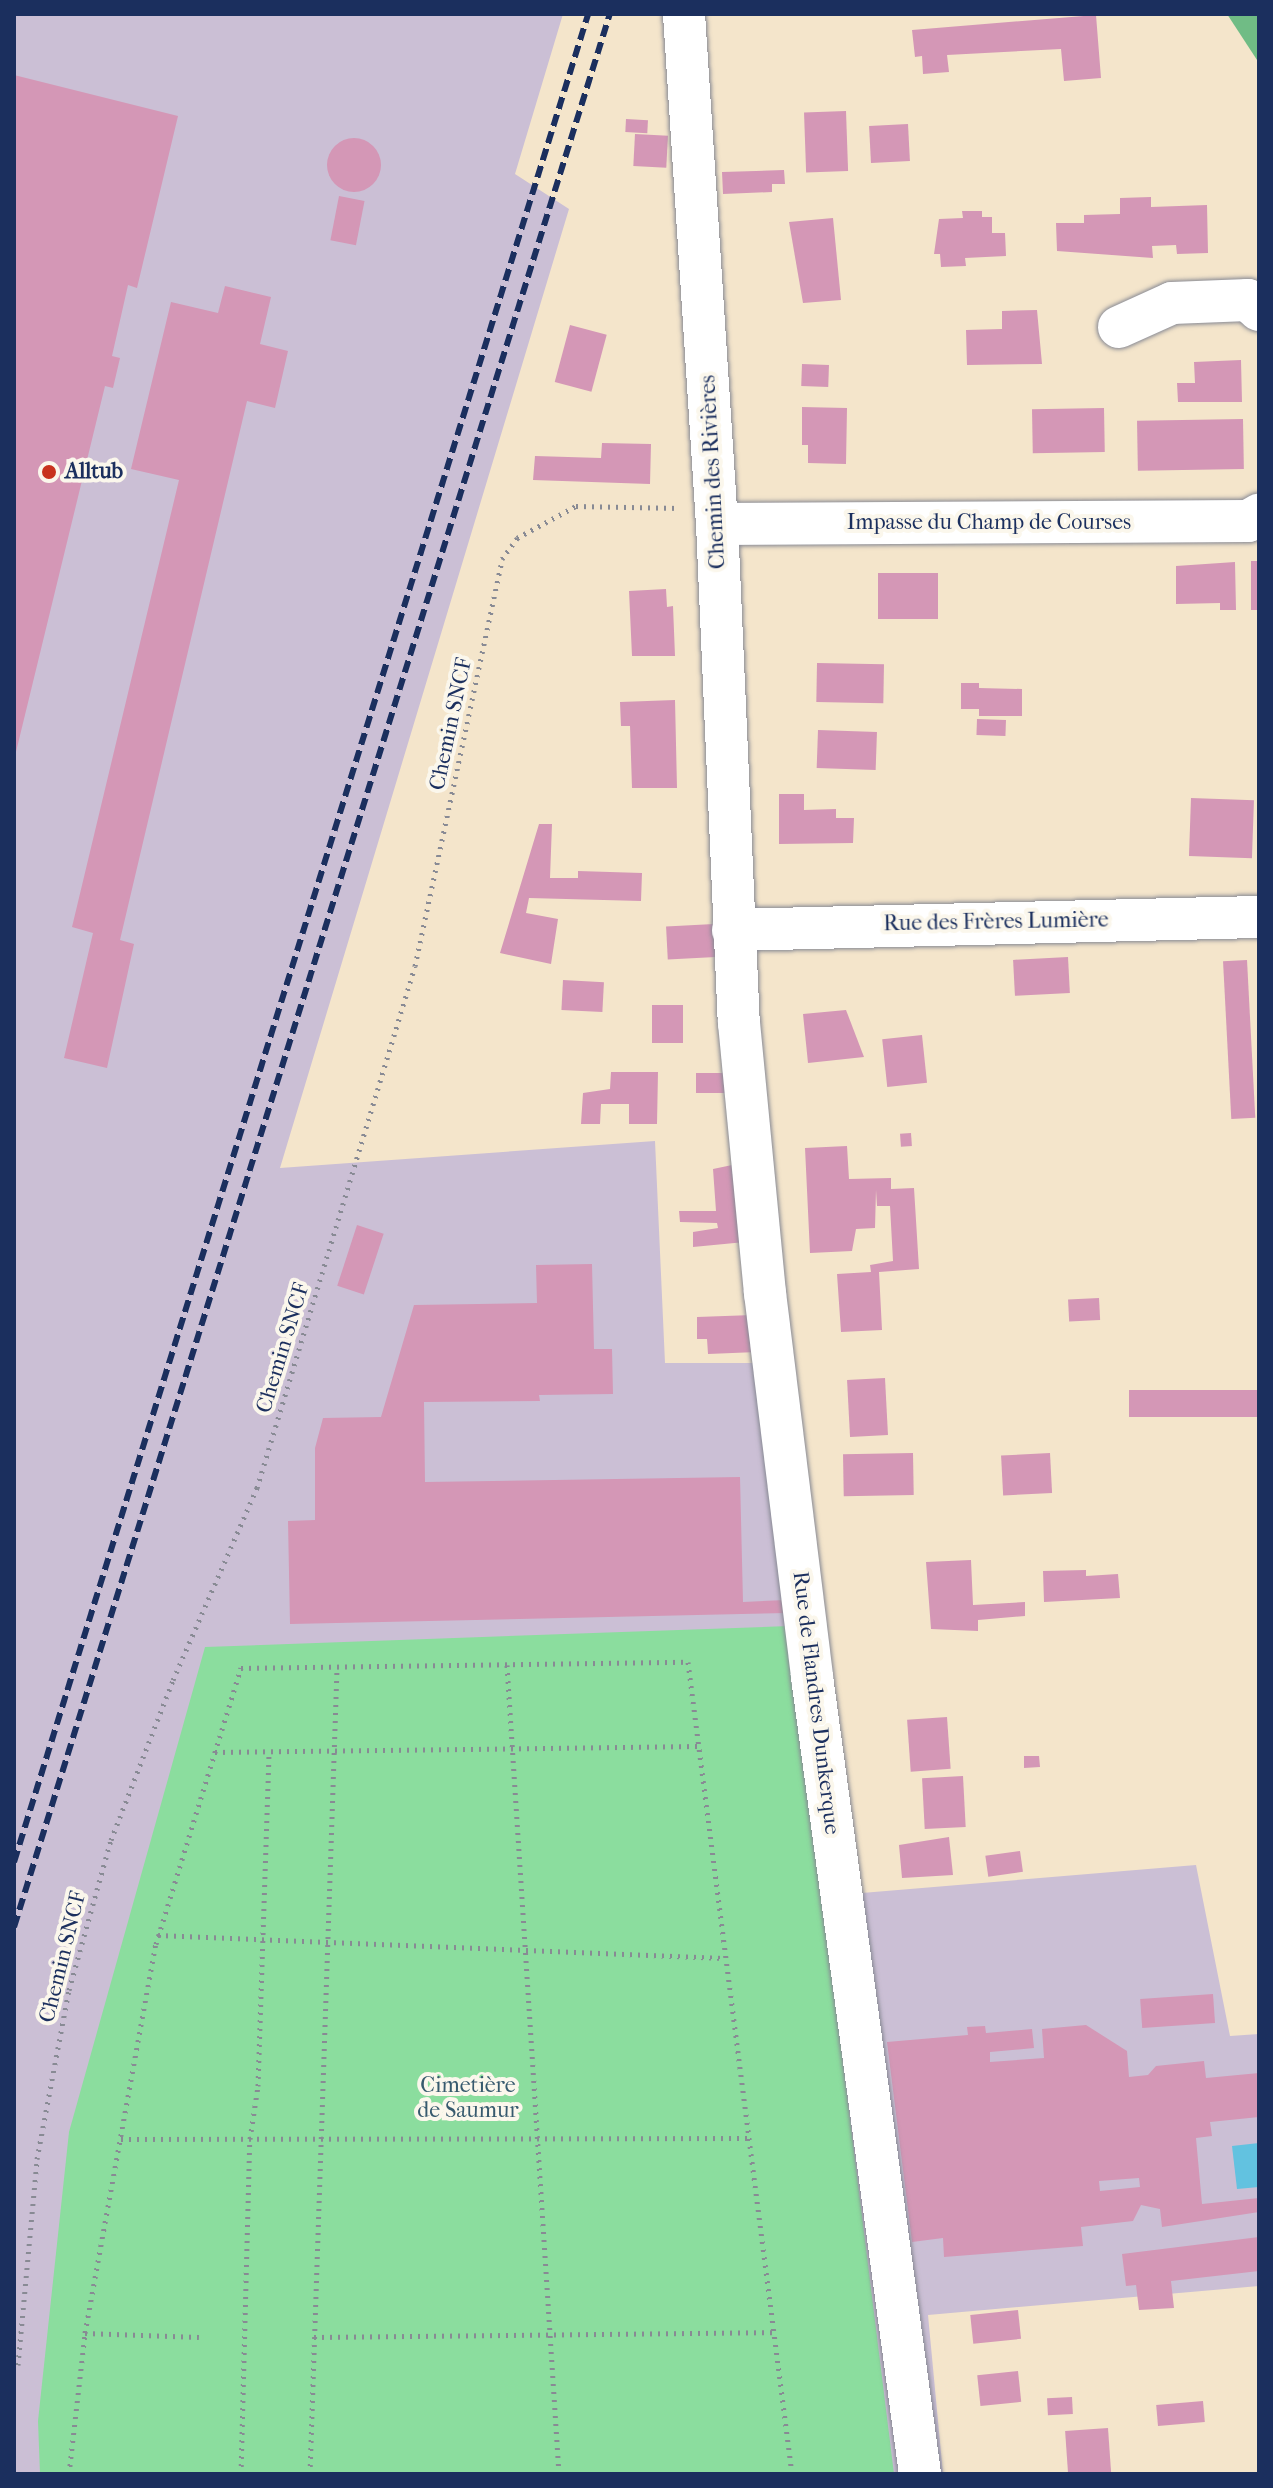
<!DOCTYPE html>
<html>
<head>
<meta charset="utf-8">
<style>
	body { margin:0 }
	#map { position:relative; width:1273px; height:2488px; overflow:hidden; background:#f4e5cb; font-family:"IM FELL French Canon",serif }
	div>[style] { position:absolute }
	.industrial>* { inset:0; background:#cbbfd5 }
	.green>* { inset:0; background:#8bdd9e }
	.forest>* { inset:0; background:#70bc85 }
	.water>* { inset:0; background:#62c2e0 }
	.building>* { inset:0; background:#d497b6; transform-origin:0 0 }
	.round { border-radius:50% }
	.path>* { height:5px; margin-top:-2.5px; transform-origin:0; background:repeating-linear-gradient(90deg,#888a94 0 2px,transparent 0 8px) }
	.roads { filter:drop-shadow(0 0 2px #888a94) drop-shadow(0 0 2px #888a94) }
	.minor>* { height:42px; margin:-21px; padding:0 21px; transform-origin:21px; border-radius:21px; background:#fff }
	.rail>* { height:6px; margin-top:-3px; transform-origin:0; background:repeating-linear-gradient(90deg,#1b2f5e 0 12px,transparent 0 18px) }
	.dots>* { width:22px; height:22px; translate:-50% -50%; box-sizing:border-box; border:4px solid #fbf7ec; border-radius:50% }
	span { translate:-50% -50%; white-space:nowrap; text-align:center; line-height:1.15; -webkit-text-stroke:8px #fbf7ec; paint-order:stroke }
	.poi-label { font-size:22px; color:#1b2f5e; font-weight:700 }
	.left { translate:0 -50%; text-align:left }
	.street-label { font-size:22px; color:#1b2f5e }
	.park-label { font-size:22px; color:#375a6e }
	.frame { position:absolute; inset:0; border:16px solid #1b2f5e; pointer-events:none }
</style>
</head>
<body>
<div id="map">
	<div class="industrial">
		<div style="clip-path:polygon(14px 14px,563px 14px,515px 174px,569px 209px,280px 1168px,655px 1141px,665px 1363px,764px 1363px,826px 1896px,1196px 1865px,1230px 2036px,1259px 2034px,1259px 2286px,928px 2315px,943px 2474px,14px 2474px)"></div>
	</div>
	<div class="green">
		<div style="clip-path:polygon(789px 1626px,894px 2474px,40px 2474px,38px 2421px,69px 2132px,205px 1647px)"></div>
	</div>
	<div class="forest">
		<div style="clip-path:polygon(1227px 14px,1259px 14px,1259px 63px)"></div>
	</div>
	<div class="water">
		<div style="clip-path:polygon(1259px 2143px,1259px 2187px,1237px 2189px,1232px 2146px)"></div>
	</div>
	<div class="building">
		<div style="clip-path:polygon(1096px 15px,1101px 78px,1064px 81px,1061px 49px,947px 55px,949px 72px,923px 74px,922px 56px,915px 57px,912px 30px)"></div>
		<div style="clip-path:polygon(14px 75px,178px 116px,137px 288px,128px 285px,112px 356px,120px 358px,113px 388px,105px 386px,15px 756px)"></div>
		<div style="left:846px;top:111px;width:60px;height:42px;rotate:88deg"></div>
		<div style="left:626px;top:119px;width:22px;height:13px;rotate:3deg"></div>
		<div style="left:908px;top:124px;width:37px;height:39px;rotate:87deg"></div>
		<div style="left:635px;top:134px;width:33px;height:32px;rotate:3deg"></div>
		<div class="round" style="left:327px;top:138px;width:54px;height:54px"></div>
		<div style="clip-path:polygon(784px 170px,785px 184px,772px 184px,772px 192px,723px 194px,722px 172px)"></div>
		<div style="left:339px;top:196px;width:26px;height:45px;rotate:11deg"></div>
		<div style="clip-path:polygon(1151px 197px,1151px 207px,1207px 205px,1208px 253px,1177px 254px,1176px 245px,1152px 246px,1153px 258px,1057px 251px,1056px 223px,1084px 223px,1084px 215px,1120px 214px,1120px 198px)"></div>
		<div style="clip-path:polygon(962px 211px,982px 211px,982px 217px,992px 217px,992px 233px,1005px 233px,1006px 256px,965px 258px,966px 266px,941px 267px,940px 254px,934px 254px,939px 219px,963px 218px)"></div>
		<div style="clip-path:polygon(833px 218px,841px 300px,803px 303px,789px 222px)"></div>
		<div style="clip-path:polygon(225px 286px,271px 297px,260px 344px,288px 351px,275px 408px,247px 401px,120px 940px,134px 944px,107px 1068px,64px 1058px,93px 933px,72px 927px,179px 480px,131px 469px,171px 302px,218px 313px)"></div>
		<div style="clip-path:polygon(1037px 310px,1042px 364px,967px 365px,966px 330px,1002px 329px,1002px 311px)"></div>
		<div style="left:570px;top:325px;width:38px;height:59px;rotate:15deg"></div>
		<div style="clip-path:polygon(1241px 360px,1242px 402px,1178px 402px,1177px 383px,1195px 383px,1194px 362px)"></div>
		<div style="left:802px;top:364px;width:27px;height:22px;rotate:2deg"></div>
		<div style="clip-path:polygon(802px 407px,847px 408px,846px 464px,808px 463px,808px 445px,802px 445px)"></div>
		<div style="left:1104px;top:408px;width:44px;height:72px;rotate:89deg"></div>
		<div style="left:1243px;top:419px;width:50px;height:106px;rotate:89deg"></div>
		<div style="clip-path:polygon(602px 443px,651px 444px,650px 484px,533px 480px,535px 456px,601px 458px)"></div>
		<div style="left:1251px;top:561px;width:8px;height:49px"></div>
		<div style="clip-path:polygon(1235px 562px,1236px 610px,1220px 610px,1220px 603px,1176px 604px,1176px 566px)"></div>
		<div style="left:938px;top:573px;width:46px;height:60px;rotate:90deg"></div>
		<div style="clip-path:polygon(666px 589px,667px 607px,673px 606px,675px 656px,632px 656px,629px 591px)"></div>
		<div style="left:817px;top:663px;width:67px;height:39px;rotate:1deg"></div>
		<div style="clip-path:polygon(961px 683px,979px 683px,979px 688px,1022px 689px,1022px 716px,979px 716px,979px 709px,961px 709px)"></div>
		<div style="clip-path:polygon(675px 700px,677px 788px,632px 788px,630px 726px,621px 726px,620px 702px)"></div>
		<div style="left:977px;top:719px;width:29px;height:16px;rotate:2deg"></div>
		<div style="left:818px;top:730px;width:59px;height:38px;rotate:2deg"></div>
		<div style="clip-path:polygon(779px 794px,804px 794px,804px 810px,836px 809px,836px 818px,854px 818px,853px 843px,779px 844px)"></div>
		<div style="left:1191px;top:798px;width:63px;height:58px;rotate:2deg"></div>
		<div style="clip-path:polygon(539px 824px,552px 824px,550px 878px,578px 878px,578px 871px,642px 873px,641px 901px,529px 898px,526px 913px,558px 919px,551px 964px,500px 953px)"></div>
		<div style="left:714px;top:924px;width:33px;height:48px;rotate:87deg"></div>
		<div style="left:1068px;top:957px;width:36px;height:55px;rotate:87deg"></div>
		<div style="left:1247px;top:960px;width:158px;height:24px;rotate:87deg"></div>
		<div style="left:563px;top:980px;width:41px;height:30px;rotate:3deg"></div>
		<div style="left:652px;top:1005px;width:31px;height:38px"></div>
		<div style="clip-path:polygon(846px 1010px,864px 1057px,808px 1063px,803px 1014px)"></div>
		<div style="left:922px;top:1035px;width:48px;height:40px;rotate:84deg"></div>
		<div style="clip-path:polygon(611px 1072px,658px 1072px,657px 1124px,629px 1124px,629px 1104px,601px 1104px,600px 1124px,581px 1124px,583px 1093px,610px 1089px)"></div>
		<div style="left:696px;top:1073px;width:32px;height:20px"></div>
		<div style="left:911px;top:1133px;width:13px;height:11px;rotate:86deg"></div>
		<div style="clip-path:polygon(847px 1146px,849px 1179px,891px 1178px,891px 1189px,914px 1188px,919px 1269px,879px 1272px,882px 1330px,841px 1332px,837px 1274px,871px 1272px,870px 1265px,893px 1261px,890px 1206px,877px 1206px,876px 1190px,875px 1228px,856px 1229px,852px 1251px,810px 1253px,805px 1148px)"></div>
		<div style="clip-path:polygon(737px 1164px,745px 1242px,693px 1247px,693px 1232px,718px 1228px,717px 1223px,680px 1222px,679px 1211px,716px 1211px,713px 1169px)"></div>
		<div style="left:357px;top:1225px;width:28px;height:64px;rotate:18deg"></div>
		<div style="clip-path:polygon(592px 1264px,594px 1349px,612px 1349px,613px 1394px,539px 1395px,540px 1401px,424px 1402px,425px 1482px,740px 1477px,743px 1602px,786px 1600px,787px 1613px,290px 1624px,288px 1521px,315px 1520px,315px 1448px,323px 1418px,381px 1417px,414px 1305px,537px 1303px,536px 1265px)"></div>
		<div style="left:1099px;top:1298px;width:22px;height:31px;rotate:87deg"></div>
		<div style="clip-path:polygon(753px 1315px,757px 1352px,708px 1354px,707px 1339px,697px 1339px,697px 1317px)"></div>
		<div style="left:885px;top:1378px;width:57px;height:38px;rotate:87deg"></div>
		<div style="left:1259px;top:1390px;width:27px;height:130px;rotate:90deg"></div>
		<div style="left:913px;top:1453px;width:42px;height:70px;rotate:89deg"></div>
		<div style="left:1050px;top:1453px;width:40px;height:49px;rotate:87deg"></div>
		<div style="clip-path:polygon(971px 1560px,973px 1605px,1025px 1602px,1025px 1616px,978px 1620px,978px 1631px,931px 1629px,926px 1562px)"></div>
		<div style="clip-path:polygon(1086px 1570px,1086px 1576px,1118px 1574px,1120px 1598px,1044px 1602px,1043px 1571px)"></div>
		<div style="left:947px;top:1717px;width:52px;height:40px;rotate:86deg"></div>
		<div style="clip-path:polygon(1024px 1756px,1039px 1756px,1040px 1767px,1024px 1768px)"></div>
		<div style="left:963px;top:1776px;width:51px;height:41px;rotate:87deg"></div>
		<div style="clip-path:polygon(949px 1837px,953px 1875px,902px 1878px,899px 1845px)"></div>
		<div style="left:1020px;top:1851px;width:21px;height:35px;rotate:82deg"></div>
		<div style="left:1213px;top:1994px;width:29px;height:73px;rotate:86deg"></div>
		<div style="clip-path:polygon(evenodd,1086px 2025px,1127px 2051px,1129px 2077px,1148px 2075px,1156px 2066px,1204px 2061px,1206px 2078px,1259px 2073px,1259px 2117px,1210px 2122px,1212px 2136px,1196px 2138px,1202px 2204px,1259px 2198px,1259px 2212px,1162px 2227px,1160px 2209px,1141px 2205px,1133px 2221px,1081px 2227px,1083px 2246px,944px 2257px,943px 2238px,912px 2242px,887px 2042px,968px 2035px,967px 2027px,985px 2026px,986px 2033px,1032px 2029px,1034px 2048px,990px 2052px,990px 2062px,1044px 2058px,1042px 2029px,1086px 2025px,1139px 2178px,1140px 2187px,1100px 2191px,1099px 2181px,1139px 2178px)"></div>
		<div style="clip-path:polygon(1259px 2237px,1259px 2271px,1171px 2281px,1174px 2308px,1139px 2310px,1136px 2285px,1126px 2286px,1122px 2254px)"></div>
		<div style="left:1018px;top:2310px;width:29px;height:48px;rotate:84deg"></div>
		<div style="left:1018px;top:2371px;width:31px;height:41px;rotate:84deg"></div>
		<div style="left:1072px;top:2397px;width:17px;height:25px;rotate:87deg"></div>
		<div style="left:1203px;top:2401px;width:21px;height:47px;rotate:85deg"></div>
		<div style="left:1108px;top:2428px;width:46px;height:43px;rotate:86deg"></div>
	</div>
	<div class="path">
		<div style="left:507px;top:1665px;width:811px;rotate:86.32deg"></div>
		<div style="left:215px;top:1752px;width:484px;rotate:-0.7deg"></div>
		<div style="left:158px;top:1935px;width:566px;rotate:2.33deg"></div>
		<div style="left:121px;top:2139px;width:627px;rotate:-0.09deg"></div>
		<div style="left:85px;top:2333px;width:114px;rotate:2deg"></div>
		<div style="left:314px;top:2337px;width:459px;rotate:-0.6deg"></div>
		<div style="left:18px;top:2365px;width:207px;rotate:-84.7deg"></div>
		<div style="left:37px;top:2159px;width:172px;rotate:-79.3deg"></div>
		<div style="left:69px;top:1990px;width:156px;rotate:-74.4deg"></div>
		<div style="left:111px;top:1840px;width:172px;rotate:-68.8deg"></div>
		<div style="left:173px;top:1680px;width:210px;rotate:-66.4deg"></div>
		<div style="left:257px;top:1488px;width:545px;rotate:-73.16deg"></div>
		<div style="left:415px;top:966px;width:416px;rotate:-77.9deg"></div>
		<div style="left:502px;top:559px;width:26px;rotate:-54deg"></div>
		<div style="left:517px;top:538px;width:67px;rotate:-28.5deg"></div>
		<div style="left:576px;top:506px;width:104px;rotate:1.1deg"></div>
		<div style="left:69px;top:2474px;width:142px;rotate:-83.5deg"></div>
		<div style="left:85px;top:2333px;width:395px;rotate:-79.7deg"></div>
		<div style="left:156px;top:1944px;width:289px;rotate:-72.9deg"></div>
		<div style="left:241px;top:1668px;width:447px;rotate:-0.8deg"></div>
		<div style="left:688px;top:1662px;width:819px;rotate:82.7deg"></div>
		<div style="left:241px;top:2474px;width:335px;rotate:-88.5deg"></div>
		<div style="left:250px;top:2139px;width:54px;rotate:-81.4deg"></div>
		<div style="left:258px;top:2086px;width:335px;rotate:-88.1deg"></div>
		<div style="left:310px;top:2474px;width:807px;rotate:-88.08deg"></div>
	</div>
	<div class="roads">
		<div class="minor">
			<div style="left:684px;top:14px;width:511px;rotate:86.3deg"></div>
			<div style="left:717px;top:524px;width:499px;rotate:87.5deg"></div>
			<div style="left:739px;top:1023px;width:271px;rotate:84.5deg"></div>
			<div style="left:765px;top:1293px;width:387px;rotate:83deg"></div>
			<div style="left:812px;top:1677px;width:804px;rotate:82.28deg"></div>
			<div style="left:1119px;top:327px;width:58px;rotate:-24.4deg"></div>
			<div style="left:1172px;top:303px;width:76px;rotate:-2.3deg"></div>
			<div style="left:1248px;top:300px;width:15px;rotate:42deg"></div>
			<div style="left:717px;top:524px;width:531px;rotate:-0.32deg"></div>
			<div style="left:1248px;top:521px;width:13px;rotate:-29deg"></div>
			<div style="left:733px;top:930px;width:526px;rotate:-1.42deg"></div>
		</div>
	</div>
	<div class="rail">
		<div style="left:14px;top:1862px;width:1935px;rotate:-72.74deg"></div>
		<div style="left:14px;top:1927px;width:2004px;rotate:-72.7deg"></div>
	</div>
	<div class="dots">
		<div style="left:49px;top:472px;background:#c8321e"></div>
	</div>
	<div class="poi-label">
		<span class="left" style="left:65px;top:472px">Alltub</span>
	</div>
	<div class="street-label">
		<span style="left:713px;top:472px;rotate:-93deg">Chemin des Rivières</span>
		<span style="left:989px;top:523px">Impasse du Champ de Courses</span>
		<span style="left:451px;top:724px;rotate:-78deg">Chemin SNCF</span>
		<span style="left:996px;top:922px;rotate:-1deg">Rue des Frères Lumière</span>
		<span style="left:283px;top:1348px;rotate:-73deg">Chemin SNCF</span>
		<span style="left:816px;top:1703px;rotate:83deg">Rue de Flandres Dunkerque</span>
		<span style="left:63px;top:1957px;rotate:-76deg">Chemin SNCF</span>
	</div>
	<div class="park-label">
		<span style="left:468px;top:2098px">Cimetière<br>de Saumur</span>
	</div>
	<div class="frame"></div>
</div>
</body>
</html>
